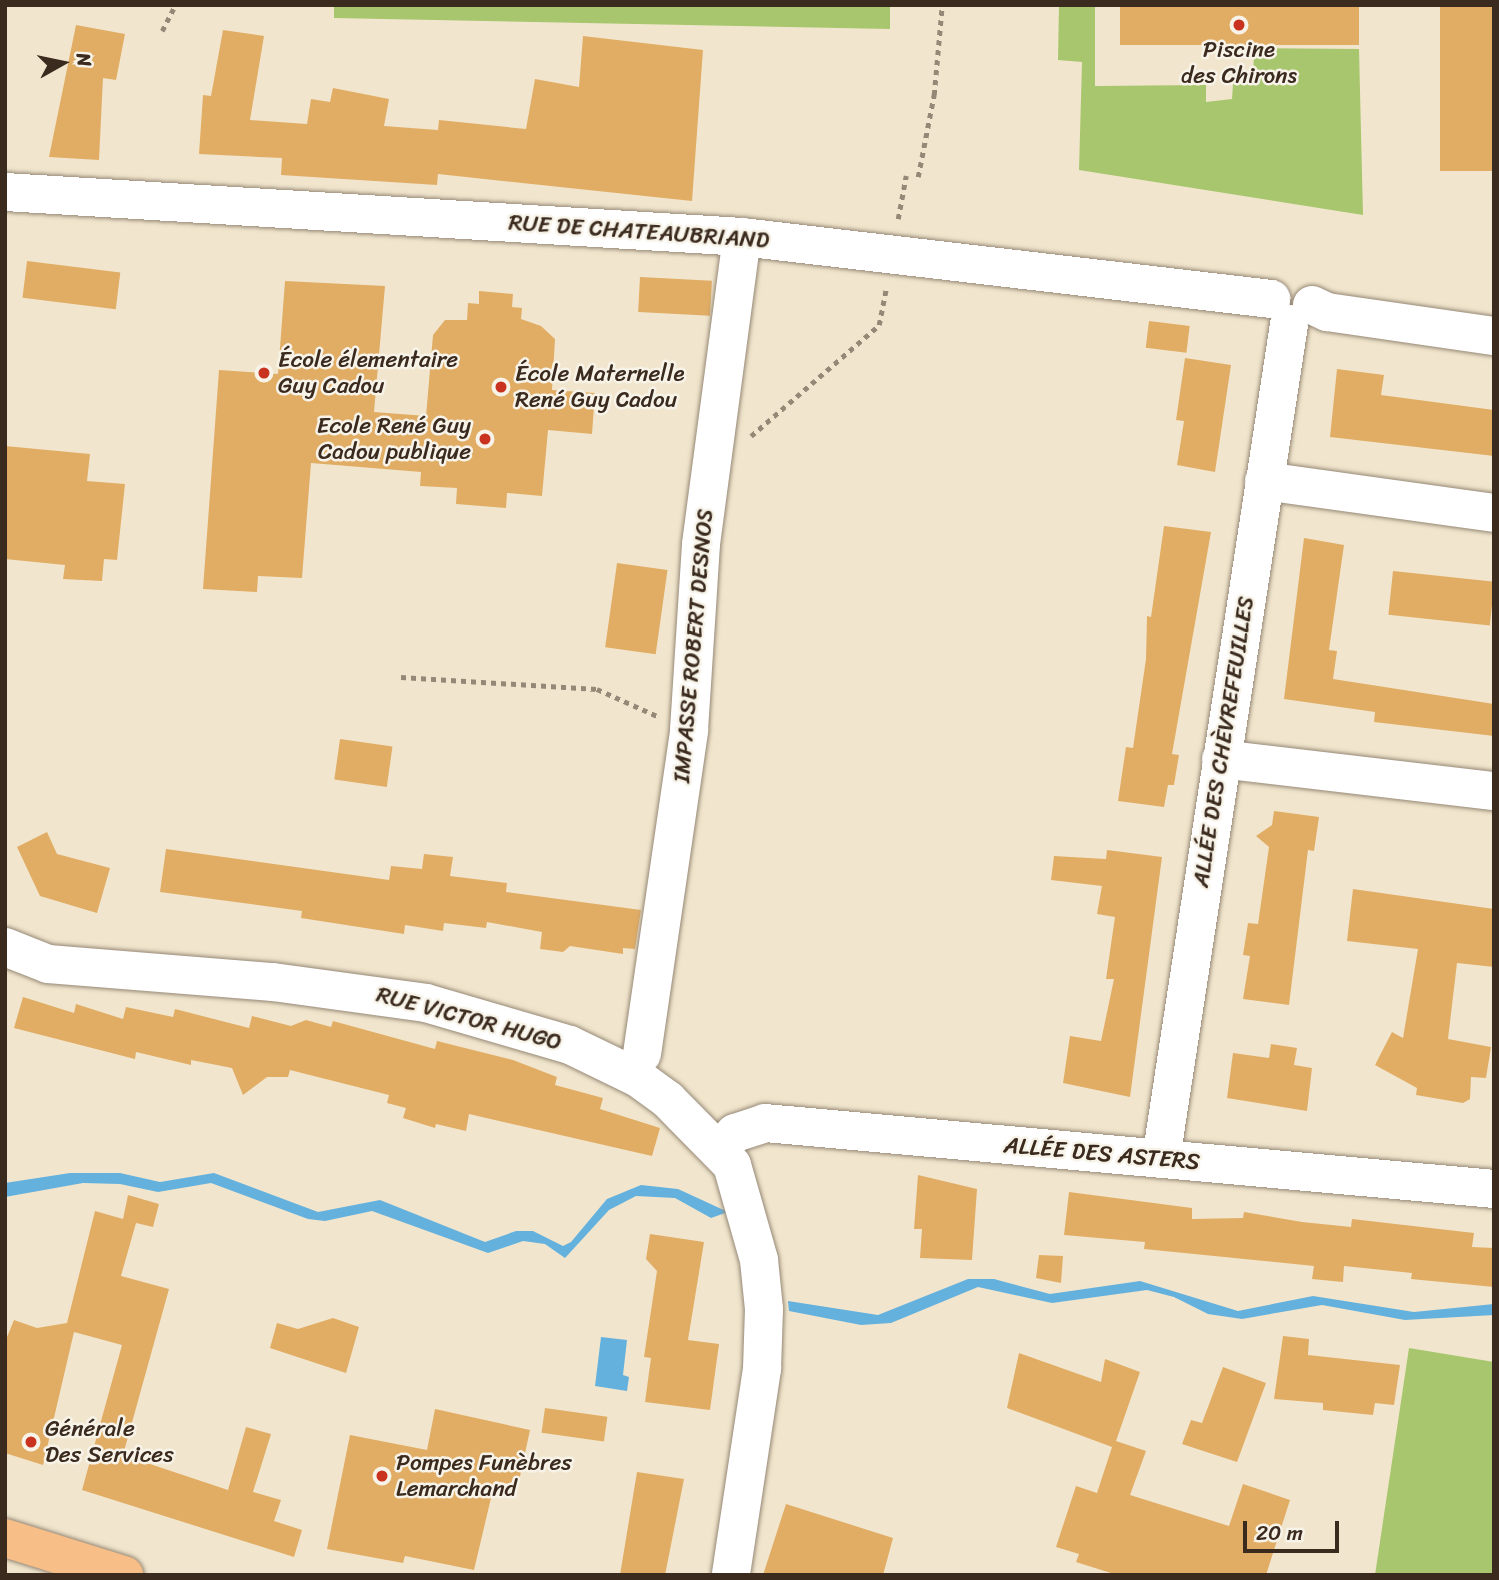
<!DOCTYPE html>
<html>
<head>
<meta charset="utf-8">
<style>
	body { margin:0 }
	#map { position:relative; width:1499px; height:1580px; overflow:hidden; background:#f1e6cd; font-family:Sriracha,sans-serif }
	div>[style] { position:absolute }
	.green>* { inset:0; background:#a8c66d }
	.water>* { inset:0; background:#65b1de }
	.building>* { inset:0; background:#e1ad65; transform-origin:0 0 }
	.path>* { height:4.5px; margin-top:-2.25px; transform-origin:0; background:repeating-linear-gradient(90deg,#968876 0 5px,transparent 0 10px) }
	.roads { filter:drop-shadow(0 0 2px #968876) drop-shadow(0 0 2px #968876) }
	.street>* { height:38px; margin:-19px; padding:0 19px; transform-origin:19px; border-radius:19px; background:#fff }
	.primary>* { height:38px; margin:-19px; padding:0 19px; transform-origin:19px; border-radius:19px; background:#f7be87 }
	.dots>* { width:19px; height:19px; translate:-50% -50%; box-sizing:border-box; border:4px solid #f7f3e8; border-radius:50% }
	span { translate:-50% -50%; white-space:nowrap; text-align:center; line-height:1.15; -webkit-text-stroke:5px #f7f3e8; paint-order:stroke }
	.poi-label { font-size:23px; color:#3b2a1e }
	.left { translate:0 -50%; text-align:left }
	.right { translate:-100% -50%; text-align:right }
	.street-label { font-size:23px; color:#3b2a1e }
	.frame { position:absolute; inset:0; border:7px solid #3b2a1e; pointer-events:none }
	.north { position:absolute; left:28px; top:28px; width:70px; height:70px; -webkit-text-stroke:5px #f7f3e8; paint-order:stroke; rotate:81deg; font-size:19px; font-weight:700; line-height:28px; text-align:center; color:#3b2a1e }
	.north::after { content:''; display:block; margin:auto; width:24px; height:32px; background:#3b2a1e; clip-path:polygon(50% 0,100% 100%,50% 72%,0 100%) }
	.scale { position:absolute; left:1243px; top:1521px; width:96px; height:32px; box-sizing:border-box; border:4px solid #3b2a1e; border-top:0; padding-left:9px; font-size:21px; line-height:24px; white-space:nowrap; color:#3b2a1e; -webkit-text-stroke:5px #f7f3e8; paint-order:stroke }
</style>
</head>
<body>
<div id="map">
	<div class="green">
		<div style="clip-path:polygon(334px 5px,890px 5px,890px 29px,334px 18px)"></div>
		<div style="clip-path:polygon(1059px 5px,1095px 5px,1095px 86px,1206px 85px,1206px 102px,1232px 99px,1233px 84px,1253px 84px,1254px 48px,1359px 49px,1363px 215px,1079px 170px,1082px 62px,1058px 60px)"></div>
		<div style="clip-path:polygon(1409px 1348px,1494px 1362px,1494px 1575px,1375px 1575px)"></div>
	</div>
	<div class="water">
		<div style="clip-path:polygon(70px 1173px,120px 1173px,160px 1182px,214px 1173px,318px 1212px,380px 1200px,485px 1242px,516px 1231px,533px 1231px,563px 1246px,571px 1242px,607px 1199px,641px 1185px,678px 1189px,728px 1212px,711px 1218px,675px 1198px,636px 1196px,609px 1210px,565px 1258px,545px 1244px,523px 1241px,488px 1253px,372px 1211px,325px 1221px,308px 1219px,211px 1183px,158px 1192px,120px 1184px,83px 1183px,5px 1197px,5px 1183px)"></div>
		<div style="clip-path:polygon(968px 1279px,994px 1279px,1050px 1294px,1140px 1281px,1238px 1311px,1313px 1296px,1414px 1312px,1494px 1304px,1494px 1315px,1405px 1320px,1322px 1305px,1242px 1319px,1208px 1314px,1174px 1297px,1147px 1290px,1052px 1303px,978px 1287px,891px 1323px,861px 1325px,789px 1311px,788px 1301px,878px 1315px)"></div>
		<div style="clip-path:polygon(601px 1337px,627px 1340px,623px 1375px,629px 1377px,627px 1391px,595px 1386px)"></div>
	</div>
	<div class="building">
		<div style="left:1120px;top:5px;width:239px;height:40px"></div>
		<div style="left:1440px;top:5px;width:54px;height:166px"></div>
		<div style="clip-path:polygon(76px 25px,125px 34px,116px 80px,103px 78px,99px 160px,49px 157px)"></div>
		<div style="clip-path:polygon(223px 30px,264px 36px,250px 120px,307px 124px,311px 99px,330px 102px,333px 88px,389px 99px,384px 126px,438px 130px,439px 120px,526px 129px,535px 79px,579px 87px,583px 36px,703px 50px,692px 201px,438px 174px,437px 185px,281px 175px,282px 158px,199px 154px,203px 95px,211px 96px)"></div>
		<div style="left:27px;top:261px;width:94px;height:37px;rotate:7deg"></div>
		<div style="left:640px;top:277px;width:72px;height:35px;rotate:3deg"></div>
		<div style="clip-path:polygon(285px 281px,385px 286px,374px 412px,426px 416px,433px 335px,445px 320px,467px 320px,468px 303px,479px 304px,479px 291px,513px 294px,512px 307px,522px 308px,521px 319px,541px 326px,555px 339px,552px 390px,595px 393px,592px 434px,548px 430px,542px 496px,507px 493px,506px 508px,456px 504px,457px 488px,420px 486px,421px 472px,311px 463px,302px 578px,258px 576px,257px 592px,203px 589px,219px 370px,278px 374px)"></div>
		<div style="left:1149px;top:321px;width:41px;height:27px;rotate:7deg"></div>
		<div style="clip-path:polygon(1185px 358px,1231px 365px,1215px 472px,1177px 465px,1184px 421px,1176px 420px)"></div>
		<div style="clip-path:polygon(1337px 369px,1384px 375px,1381px 395px,1494px 410px,1494px 456px,1330px 437px)"></div>
		<div style="clip-path:polygon(5px 446px,90px 454px,87px 481px,125px 484px,117px 560px,104px 559px,102px 581px,63px 579px,65px 565px,5px 559px)"></div>
		<div style="clip-path:polygon(1164px 526px,1211px 532px,1172px 754px,1179px 755px,1174px 785px,1168px 785px,1164px 807px,1118px 801px,1126px 747px,1133px 748px,1146px 659px,1147px 616px,1151px 617px)"></div>
		<div style="clip-path:polygon(1304px 538px,1344px 545px,1329px 650px,1337px 651px,1333px 679px,1494px 704px,1494px 736px,1374px 722px,1375px 712px,1284px 699px)"></div>
		<div style="left:617px;top:563px;width:51px;height:85px;rotate:8deg"></div>
		<div style="left:1393px;top:571px;width:102px;height:44px;rotate:6deg"></div>
		<div style="left:340px;top:739px;width:53px;height:41px;rotate:8deg"></div>
		<div style="clip-path:polygon(1274px 811px,1319px 817px,1314px 851px,1308px 850px,1289px 1005px,1243px 999px,1250px 956px,1243px 955px,1248px 923px,1258px 924px,1269px 847px,1256px 836px,1272px 825px)"></div>
		<div style="clip-path:polygon(47px 832px,57px 854px,110px 868px,97px 913px,40px 896px,17px 847px)"></div>
		<div style="clip-path:polygon(166px 849px,389px 880px,391px 866px,422px 869px,424px 854px,453px 857px,450px 876px,507px 883px,506px 892px,641px 910px,635px 949px,623px 948px,623px 954px,570px 946px,563px 952px,540px 949px,542px 932px,487px 922px,486px 928px,444px 923px,443px 931px,405px 925px,404px 934px,301px 918px,302px 911px,160px 892px)"></div>
		<div style="clip-path:polygon(1107px 850px,1162px 857px,1130px 1097px,1063px 1083px,1070px 1036px,1101px 1041px,1114px 979px,1106px 979px,1115px 917px,1097px 914px,1102px 886px,1051px 880px,1054px 856px,1106px 859px)"></div>
		<div style="clip-path:polygon(1353px 889px,1494px 909px,1494px 967px,1457px 963px,1448px 1039px,1491px 1047px,1486px 1078px,1471px 1077px,1470px 1099px,1463px 1103px,1416px 1095px,1417px 1088px,1375px 1065px,1392px 1032px,1403px 1038px,1418px 949px,1347px 941px)"></div>
		<div style="clip-path:polygon(23px 997px,74px 1013px,76px 1004px,123px 1019px,126px 1007px,173px 1017px,175px 1009px,249px 1028px,252px 1016px,291px 1026px,306px 1020px,331px 1027px,333px 1021px,435px 1049px,437px 1041px,513px 1060px,557px 1077px,555px 1085px,603px 1098px,600px 1109px,660px 1128px,652px 1156px,469px 1114px,466px 1131px,436px 1124px,435px 1128px,403px 1118px,406px 1108px,387px 1103px,389px 1095px,290px 1070px,288px 1077px,267px 1077px,243px 1095px,232px 1068px,191px 1060px,191px 1065px,136px 1052px,135px 1059px,14px 1028px)"></div>
		<div style="clip-path:polygon(1271px 1044px,1297px 1048px,1294px 1065px,1312px 1068px,1307px 1111px,1227px 1098px,1233px 1053px,1269px 1058px)"></div>
		<div style="clip-path:polygon(918px 1175px,977px 1189px,972px 1260px,920px 1258px,922px 1229px,914px 1229px)"></div>
		<div style="clip-path:polygon(1069px 1192px,1192px 1208px,1192px 1219px,1243px 1218px,1244px 1212px,1302px 1222px,1351px 1227px,1352px 1219px,1474px 1233px,1472px 1247px,1494px 1248px,1494px 1287px,1411px 1279px,1412px 1273px,1344px 1266px,1343px 1282px,1312px 1279px,1314px 1266px,1144px 1249px,1145px 1242px,1064px 1235px)"></div>
		<div style="clip-path:polygon(128px 1195px,159px 1204px,153px 1227px,136px 1223px,121px 1276px,169px 1289px,123px 1455px,228px 1490px,246px 1427px,271px 1434px,253px 1492px,281px 1500px,274px 1521px,302px 1530px,294px 1557px,82px 1490px,122px 1345px,74px 1332px,43px 1465px,5px 1453px,5px 1342px,14px 1320px,37px 1328px,67px 1323px,95px 1211px,123px 1219px)"></div>
		<div style="clip-path:polygon(650px 1234px,704px 1242px,688px 1340px,719px 1344px,710px 1410px,645px 1402px,651px 1358px,644px 1357px,657px 1271px,646px 1259px)"></div>
		<div style="clip-path:polygon(1039px 1255px,1063px 1256px,1061px 1283px,1036px 1278px)"></div>
		<div style="clip-path:polygon(333px 1318px,359px 1327px,346px 1373px,270px 1348px,277px 1323px,298px 1329px)"></div>
		<div style="clip-path:polygon(1283px 1336px,1309px 1339px,1308px 1355px,1400px 1365px,1394px 1405px,1375px 1403px,1373px 1415px,1323px 1410px,1323px 1403px,1274px 1399px)"></div>
		<div style="clip-path:polygon(1019px 1353px,1101px 1382px,1105px 1359px,1140px 1372px,1116px 1441px,1146px 1451px,1130px 1495px,1229px 1526px,1243px 1484px,1290px 1500px,1266px 1575px,1117px 1575px,1076px 1562px,1079px 1554px,1056px 1547px,1076px 1486px,1097px 1493px,1112px 1447px,1007px 1408px)"></div>
		<div style="clip-path:polygon(1223px 1367px,1266px 1383px,1237px 1462px,1182px 1444px,1191px 1420px,1202px 1423px)"></div>
		<div style="left:545px;top:1408px;width:63px;height:25px;rotate:8deg"></div>
		<div style="clip-path:polygon(435px 1409px,530px 1430px,518px 1486px,495px 1481px,474px 1570px,405px 1556px,403px 1563px,327px 1549px,350px 1435px,427px 1450px)"></div>
		<div style="clip-path:polygon(637px 1472px,684px 1479px,665px 1575px,620px 1575px)"></div>
		<div style="clip-path:polygon(786px 1504px,893px 1538px,883px 1575px,763px 1575px)"></div>
	</div>
	<div class="path">
		<div style="left:1359px;top:5px;width:27px"></div>
		<div style="left:162px;top:31px;width:29px;rotate:-63deg"></div>
		<div style="left:918px;top:177px;width:84px;rotate:-79deg"></div>
		<div style="left:934px;top:95px;width:90px;rotate:-84.9deg"></div>
		<div style="left:898px;top:219px;width:44px;rotate:-79.5deg"></div>
		<div style="left:751px;top:436px;width:169px;rotate:-40.9deg"></div>
		<div style="left:879px;top:325px;width:36px;rotate:-79deg"></div>
		<div style="left:401px;top:677px;width:196px;rotate:3.5deg"></div>
		<div style="left:597px;top:689px;width:66px;rotate:24.2deg"></div>
	</div>
	<div class="roads">
		<div class="street">
			<div style="left:5px;top:192px;width:738px;rotate:3.49deg"></div>
			<div style="left:742px;top:237px;width:533px;rotate:6.68deg"></div>
			<div style="left:1312px;top:305px;width:17px;rotate:25deg"></div>
			<div style="left:1327px;top:312px;width:169px;rotate:8.2deg"></div>
			<div style="left:1264px;top:481px;width:232px;rotate:7.9deg"></div>
			<div style="left:1221px;top:759px;width:275px;rotate:6.7deg"></div>
			<div style="left:5px;top:947px;width:46px;rotate:21.6deg"></div>
			<div style="left:48px;top:964px;width:226px;rotate:4.6deg"></div>
			<div style="left:273px;top:982px;width:154px;rotate:7.8deg"></div>
			<div style="left:426px;top:1003px;width:150px;rotate:16.3deg"></div>
			<div style="left:570px;top:1045px;width:76px;rotate:25.9deg"></div>
			<div style="left:638px;top:1078px;width:37px;rotate:36deg"></div>
			<div style="left:668px;top:1100px;width:91px;rotate:45.4deg"></div>
			<div style="left:732px;top:1165px;width:99px;rotate:74.1deg"></div>
			<div style="left:759px;top:1260px;width:49px;rotate:84.2deg"></div>
			<div style="left:764px;top:1309px;width:60px;rotate:91.9deg"></div>
			<div style="left:762px;top:1369px;width:208px;rotate:98.6deg"></div>
			<div style="left:642px;top:1054px;width:327px;rotate:-81.7deg"></div>
			<div style="left:689px;top:730px;width:186px;rotate:-86.3deg"></div>
			<div style="left:701px;top:544px;width:310px;rotate:-82.4deg"></div>
			<div style="left:718px;top:1150px;width:24px;rotate:-45deg"></div>
			<div style="left:735px;top:1133px;width:32px;rotate:-18deg"></div>
			<div style="left:765px;top:1123px;width:732px;rotate:5.17deg"></div>
			<div style="left:1161px;top:1159px;width:845px;rotate:-81.28deg"></div>
		</div>
		<div class="primary">
			<div style="left:5px;top:1538px;width:125px;rotate:17.3deg"></div>
		</div>
	</div>
	<div class="dots">
		<div style="left:1239px;top:25px;background:#c8321e"></div>
		<div style="left:264px;top:373px;background:#c8321e"></div>
		<div style="left:501px;top:387px;background:#c8321e"></div>
		<div style="left:485px;top:439px;background:#c8321e"></div>
		<div style="left:31px;top:1442px;background:#c8321e"></div>
		<div style="left:382px;top:1476px;background:#c8321e"></div>
	</div>
	<div class="poi-label">
		<span style="left:1239px;top:63px">Piscine<br>des Chirons</span>
		<span class="left" style="left:278px;top:373px">École élementaire<br>Guy Cadou</span>
		<span class="left" style="left:515px;top:387px">École Maternelle<br>René Guy Cadou</span>
		<span class="right" style="left:471px;top:439px">Ecole René Guy<br>Cadou publique</span>
		<span class="left" style="left:45px;top:1442px">Générale<br>Des Services</span>
		<span class="left" style="left:396px;top:1476px">Pompes Funèbres<br>Lemarchand</span>
	</div>
	<div class="street-label">
		<span style="left:639px;top:232px;rotate:4deg">RUE DE CHATEAUBRIAND</span>
		<span style="left:694px;top:646px;rotate:-85deg">IMPASSE ROBERT DESNOS</span>
		<span style="left:1224px;top:742px;rotate:-81deg">ALLÉE DES CHÈVREFEUILLES</span>
		<span style="left:469px;top:1019px;rotate:15deg">RUE VICTOR HUGO</span>
		<span style="left:1102px;top:1154px;rotate:5deg">ALLÉE DES ASTERS</span>
	</div>
	<div class="frame"></div>
	<div class="north">N</div>
	<div class="scale">20 m</div>
</div>
</body>
</html>
